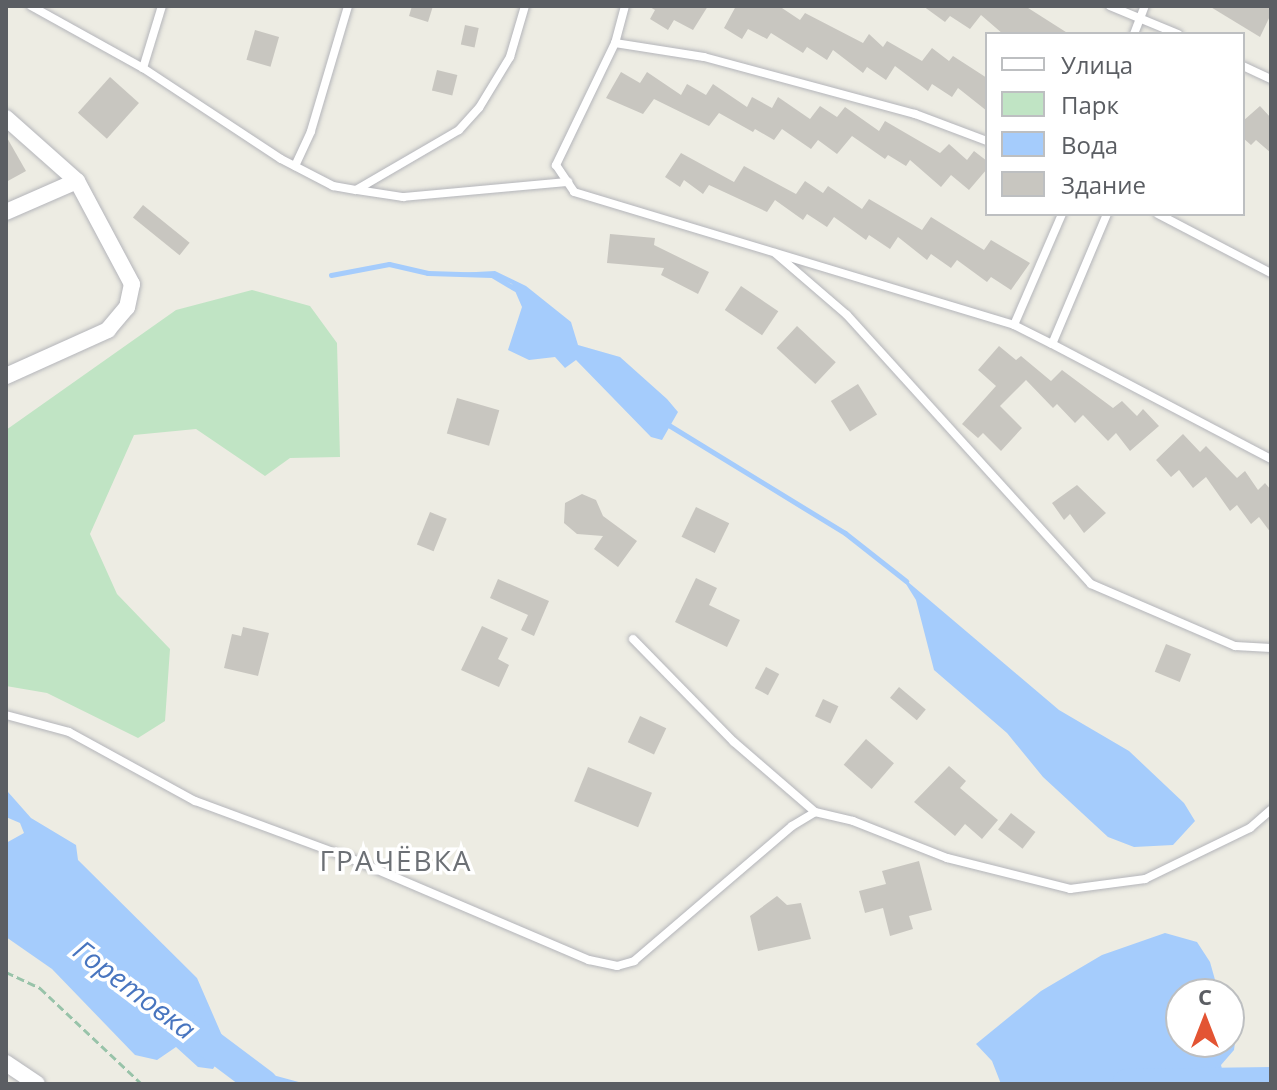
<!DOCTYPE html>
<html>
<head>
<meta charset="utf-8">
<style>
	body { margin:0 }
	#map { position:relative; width:1277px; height:1090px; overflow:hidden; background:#edece3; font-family:"Open Sans",sans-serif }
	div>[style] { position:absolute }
	.green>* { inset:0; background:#c0e4c4 }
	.water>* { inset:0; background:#a5ccfc }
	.stream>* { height:5px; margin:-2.5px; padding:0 2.5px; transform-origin:2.5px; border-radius:2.5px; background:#a5ccfc }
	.river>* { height:30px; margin:-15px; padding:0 15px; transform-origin:15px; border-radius:15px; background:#a5ccfc }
	.building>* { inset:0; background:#c8c6c0; transform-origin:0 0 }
	.path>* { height:3px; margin-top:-1.5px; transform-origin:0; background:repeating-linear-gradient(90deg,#98c3a9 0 8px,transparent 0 12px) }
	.roads { filter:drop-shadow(0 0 2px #b4b5ba) drop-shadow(0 0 2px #b4b5ba) }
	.service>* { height:8px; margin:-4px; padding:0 4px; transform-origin:4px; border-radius:4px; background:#fff }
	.minor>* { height:16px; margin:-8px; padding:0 8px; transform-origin:8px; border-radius:8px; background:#fff }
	span { translate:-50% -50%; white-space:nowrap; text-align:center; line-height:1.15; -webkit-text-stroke:7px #fff; paint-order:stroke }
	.neighbourhood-label { font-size:28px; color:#6c7075; letter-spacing:2px }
	.water-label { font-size:28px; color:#4875bf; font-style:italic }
	.frame { position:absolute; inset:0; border:8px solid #5b5e63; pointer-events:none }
	.legend { position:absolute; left:985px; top:32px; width:260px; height:184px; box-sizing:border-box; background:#fff; border:2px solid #bdbfc1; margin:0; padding:10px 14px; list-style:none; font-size:24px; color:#5b5e63 }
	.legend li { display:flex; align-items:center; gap:16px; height:40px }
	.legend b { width:40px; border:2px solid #bdbfc1 }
	.north { position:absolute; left:1165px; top:978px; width:80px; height:80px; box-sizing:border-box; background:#fff; border:2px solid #bdbfc1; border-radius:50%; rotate:0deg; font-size:22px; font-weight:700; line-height:32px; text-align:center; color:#5b5e63 }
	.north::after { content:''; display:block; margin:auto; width:28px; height:36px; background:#e35433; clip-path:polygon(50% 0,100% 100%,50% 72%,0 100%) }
</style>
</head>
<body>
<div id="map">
	<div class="green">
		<div style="clip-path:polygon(252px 290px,310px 306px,337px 343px,340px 457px,290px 458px,265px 476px,196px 429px,134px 435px,90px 534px,117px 594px,170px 649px,165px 721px,138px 738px,47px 693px,6px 686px,6px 430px,176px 310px)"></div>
	</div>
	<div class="water">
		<div style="clip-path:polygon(495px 271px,526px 286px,571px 322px,578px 345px,620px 357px,667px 399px,678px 412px,662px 440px,651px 437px,576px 360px,565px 368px,555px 357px,529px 360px,508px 350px,522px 307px,512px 284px,492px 275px,457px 273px)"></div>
		<div style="clip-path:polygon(901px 576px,1059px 710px,1129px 751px,1184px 803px,1195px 821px,1173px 845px,1134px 847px,1108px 837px,1043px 777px,1007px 733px,934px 670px,916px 600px)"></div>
		<div style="clip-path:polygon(8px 792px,31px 818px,76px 845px,78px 860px,197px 978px,227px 1047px,213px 1069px,198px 1067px,176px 1047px,157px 1060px,135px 1055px,52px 969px,6px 937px,6px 843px,24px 833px,20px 823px,6px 817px)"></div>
		<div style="clip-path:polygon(1165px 933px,1197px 942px,1210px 962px,1219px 994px,1181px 994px,1181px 1042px,1229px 1042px,1229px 1019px,1237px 1029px,1234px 1050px,1221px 1065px,1226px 1084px,1001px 1084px,992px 1061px,976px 1044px,1041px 991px,1102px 955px)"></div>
		<div style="clip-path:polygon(241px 1057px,258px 1071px,306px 1084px,236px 1079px,229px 1072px)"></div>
	</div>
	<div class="stream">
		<div style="left:331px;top:275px;width:59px;rotate:-10.7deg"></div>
		<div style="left:389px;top:264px;width:40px;rotate:13deg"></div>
		<div style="left:428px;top:273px;width:64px;rotate:1.8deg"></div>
		<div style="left:492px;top:275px;width:27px;rotate:31deg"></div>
		<div style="left:667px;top:424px;width:209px;rotate:31.5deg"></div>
		<div style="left:845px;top:533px;width:78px;rotate:38.2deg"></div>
	</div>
	<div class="river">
		<div style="left:191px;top:1030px;width:90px;rotate:36.9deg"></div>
		<div style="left:1127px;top:1084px;width:144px;rotate:-0.8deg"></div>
	</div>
	<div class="building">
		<div style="clip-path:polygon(412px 6px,433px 6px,428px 22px,409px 16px)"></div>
		<div style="clip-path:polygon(648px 6px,708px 6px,693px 30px,674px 20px,668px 30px,650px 19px,655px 10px)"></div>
		<div style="clip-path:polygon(736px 6px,779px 6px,800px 20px,805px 13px,863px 43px,869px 34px,883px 47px,887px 41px,922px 61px,932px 48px,949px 61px,953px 56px,987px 78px,987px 111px,958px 88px,952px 97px,932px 84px,928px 91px,895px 66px,886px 80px,867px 67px,863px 73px,833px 50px,827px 60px,807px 47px,803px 53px,771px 33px,767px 39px,748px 29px,742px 39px,724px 28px)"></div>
		<div style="clip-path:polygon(923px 6px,1025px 6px,1069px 34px,1003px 34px,981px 15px,970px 29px,950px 16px,945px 22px)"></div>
		<div style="clip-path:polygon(1209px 6px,1271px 6px,1271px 14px,1260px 37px)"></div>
		<div style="left:465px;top:25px;width:14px;height:20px;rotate:12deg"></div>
		<div style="left:255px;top:30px;width:25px;height:31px;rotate:16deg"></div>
		<div style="left:437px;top:70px;width:21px;height:21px;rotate:14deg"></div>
		<div style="clip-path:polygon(621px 72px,640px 83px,647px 72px,681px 95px,687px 84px,706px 95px,713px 84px,747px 107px,752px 97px,772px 108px,778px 97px,810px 119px,820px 106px,837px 117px,845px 107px,879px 131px,885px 121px,940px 153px,949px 144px,967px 160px,974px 151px,987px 161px,987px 169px,969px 190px,951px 175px,941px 187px,910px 160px,906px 166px,888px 155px,885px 159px,852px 136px,837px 154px,818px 140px,811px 149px,782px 129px,774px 140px,755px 129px,753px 132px,719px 113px,709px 126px,654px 99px,643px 114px,606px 98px)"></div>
		<div style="left:110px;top:77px;width:39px;height:48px;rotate:42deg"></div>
		<div style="clip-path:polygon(1260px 106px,1271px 118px,1271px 153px,1256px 140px,1251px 145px,1243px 138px,1243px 121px)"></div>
		<div style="clip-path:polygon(6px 136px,26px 171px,6px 182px)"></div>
		<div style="clip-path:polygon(681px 153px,734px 182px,744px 166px,796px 194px,805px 181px,823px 193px,828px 186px,862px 209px,869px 199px,922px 230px,931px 217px,984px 250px,991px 240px,1030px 263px,1011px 290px,991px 277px,987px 282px,957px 260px,951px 268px,931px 254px,927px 260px,898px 237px,890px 249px,869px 235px,866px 240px,834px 217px,827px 227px,807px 214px,803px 220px,775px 200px,767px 212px,709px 185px,703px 194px,684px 180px,680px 187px,665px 177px)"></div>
		<div style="left:143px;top:205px;width:60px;height:16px;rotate:39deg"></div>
		<div style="clip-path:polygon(610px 234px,655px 238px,654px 245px,709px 272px,698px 294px,661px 275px,664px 268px,607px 263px)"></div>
		<div style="left:741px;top:286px;width:45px;height:29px;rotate:34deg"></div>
		<div style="left:797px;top:326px;width:53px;height:30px;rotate:43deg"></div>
		<div style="clip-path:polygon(999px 346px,1016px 360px,1021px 356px,1051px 381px,1062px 370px,1113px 408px,1122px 401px,1137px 416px,1143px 409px,1159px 426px,1130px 451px,1116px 433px,1108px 441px,1083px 415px,1075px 423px,1057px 404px,1053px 408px,1026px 380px,1000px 406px,1022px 428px,1001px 451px,983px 433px,978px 438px,962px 424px,996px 386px,978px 370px)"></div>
		<div style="left:858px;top:384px;width:36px;height:32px;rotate:58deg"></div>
		<div style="left:457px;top:398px;width:44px;height:37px;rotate:16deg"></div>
		<div style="clip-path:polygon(1183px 434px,1200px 452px,1206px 446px,1237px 478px,1245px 471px,1258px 490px,1265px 483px,1271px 490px,1271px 533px,1259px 517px,1251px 524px,1237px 505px,1230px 511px,1206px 477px,1193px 488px,1179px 470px,1171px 477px,1156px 460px)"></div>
		<div style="clip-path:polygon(1077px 485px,1106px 513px,1084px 533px,1070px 514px,1064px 520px,1052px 503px)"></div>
		<div style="clip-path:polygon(582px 494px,596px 500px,603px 516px,637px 541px,618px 567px,594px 549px,603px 536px,577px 534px,564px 523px,565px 503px)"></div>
		<div style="left:696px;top:507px;width:37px;height:33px;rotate:26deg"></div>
		<div style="left:430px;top:512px;width:18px;height:35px;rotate:22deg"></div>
		<div style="clip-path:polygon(696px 578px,717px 588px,709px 605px,740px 620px,727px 647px,675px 622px)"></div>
		<div style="clip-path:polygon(498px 579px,549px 601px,534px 636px,521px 630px,528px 615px,490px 598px)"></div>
		<div style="clip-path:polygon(482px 626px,508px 638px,498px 659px,509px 665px,499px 687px,461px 670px)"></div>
		<div style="clip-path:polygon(243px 627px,269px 633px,258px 676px,224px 668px,232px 634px,241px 636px)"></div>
		<div style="left:1166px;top:644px;width:27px;height:30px;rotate:22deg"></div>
		<div style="left:766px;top:667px;width:15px;height:24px;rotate:28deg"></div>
		<div style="left:899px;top:687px;width:35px;height:14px;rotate:40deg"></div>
		<div style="left:823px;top:699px;width:17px;height:19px;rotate:25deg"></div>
		<div style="left:640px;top:716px;width:29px;height:29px;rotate:25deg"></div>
		<div style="left:866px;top:739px;width:37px;height:34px;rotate:41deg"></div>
		<div style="clip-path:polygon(949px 766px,966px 781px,960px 788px,998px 820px,982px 839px,965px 824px,955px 836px,914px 802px)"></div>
		<div style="left:588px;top:767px;width:69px;height:37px;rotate:22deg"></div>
		<div style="left:1011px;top:813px;width:31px;height:21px;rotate:38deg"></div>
		<div style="clip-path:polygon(919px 861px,932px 910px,909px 916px,913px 929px,890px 936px,883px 908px,865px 913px,859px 891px,886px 884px,882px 871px)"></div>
		<div style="clip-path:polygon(777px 896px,787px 905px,801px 903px,811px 939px,758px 951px,750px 916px)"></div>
	</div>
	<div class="path">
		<div style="left:6px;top:972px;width:38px;rotate:25deg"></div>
		<div style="left:40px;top:988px;width:140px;rotate:43.3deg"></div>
	</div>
	<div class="roads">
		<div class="service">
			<div style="left:31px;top:6px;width:128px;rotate:29deg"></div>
			<div style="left:143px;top:68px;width:165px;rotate:33.4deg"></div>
			<div style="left:281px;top:159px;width:59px;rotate:27.4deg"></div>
			<div style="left:333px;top:186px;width:23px;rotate:10deg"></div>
			<div style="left:356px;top:190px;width:119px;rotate:-30.2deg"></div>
			<div style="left:459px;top:130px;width:30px;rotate:-48deg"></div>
			<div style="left:479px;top:108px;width:60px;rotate:-58.7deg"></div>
			<div style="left:510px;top:57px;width:53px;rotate:-73.6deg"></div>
			<div style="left:625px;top:6px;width:38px;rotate:105deg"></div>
			<div style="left:615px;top:43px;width:136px;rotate:115.8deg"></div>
			<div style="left:556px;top:165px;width:32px;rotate:56deg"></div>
			<div style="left:574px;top:192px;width:460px;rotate:16.8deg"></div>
			<div style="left:1014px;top:325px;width:42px;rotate:26.6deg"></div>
			<div style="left:1110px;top:6px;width:74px;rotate:22.4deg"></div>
			<div style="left:1134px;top:34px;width:30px;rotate:-69deg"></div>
			<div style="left:615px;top:43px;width:90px;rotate:8.9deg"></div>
			<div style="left:704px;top:57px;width:219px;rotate:15.1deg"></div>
			<div style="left:915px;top:114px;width:77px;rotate:20.6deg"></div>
			<div style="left:1243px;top:66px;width:31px;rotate:25deg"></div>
			<div style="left:143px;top:68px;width:65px;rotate:-73deg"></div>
			<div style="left:295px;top:166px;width:38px;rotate:-65deg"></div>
			<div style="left:311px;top:131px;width:130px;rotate:-73.5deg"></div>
			<div style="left:357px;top:190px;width:47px;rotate:8.7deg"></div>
			<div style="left:403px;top:197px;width:166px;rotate:-5.2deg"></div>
			<div style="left:1107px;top:214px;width:141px;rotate:112.9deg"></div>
			<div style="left:1052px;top:344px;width:247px;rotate:27.7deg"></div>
			<div style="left:1158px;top:214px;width:127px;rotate:27.6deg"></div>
			<div style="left:775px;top:253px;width:95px;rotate:40.7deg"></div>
			<div style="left:847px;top:315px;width:363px;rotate:47.8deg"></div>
			<div style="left:1091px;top:584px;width:157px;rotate:23.3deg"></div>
			<div style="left:1235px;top:646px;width:36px;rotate:3deg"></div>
			<div style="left:1014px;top:325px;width:121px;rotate:-66.6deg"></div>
			<div style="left:633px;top:639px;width:144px;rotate:45.6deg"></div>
			<div style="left:734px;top:742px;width:107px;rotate:40.8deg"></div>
			<div style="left:6px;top:715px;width:65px;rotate:15.1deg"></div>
			<div style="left:69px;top:732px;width:144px;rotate:28.7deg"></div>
			<div style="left:195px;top:801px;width:167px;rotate:20.3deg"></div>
			<div style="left:352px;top:859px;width:258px;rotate:23.1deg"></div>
			<div style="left:589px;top:960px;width:29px;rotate:12deg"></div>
			<div style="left:617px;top:966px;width:18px;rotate:-16deg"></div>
			<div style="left:634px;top:961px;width:208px;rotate:-40.5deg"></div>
			<div style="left:792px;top:826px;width:27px;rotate:-31deg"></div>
			<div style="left:815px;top:812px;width:39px;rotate:13deg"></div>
			<div style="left:853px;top:821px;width:101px;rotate:21.5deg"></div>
			<div style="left:947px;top:858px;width:127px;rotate:14.1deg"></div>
			<div style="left:1070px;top:889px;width:76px;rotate:-7.6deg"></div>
			<div style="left:1145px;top:879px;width:117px;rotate:-25.9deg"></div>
			<div style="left:1250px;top:828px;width:28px;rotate:-41deg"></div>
		</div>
		<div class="minor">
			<div style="left:6px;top:118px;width:95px;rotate:41.6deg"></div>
			<div style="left:77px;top:181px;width:117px;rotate:61.9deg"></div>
			<div style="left:132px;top:284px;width:24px;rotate:102deg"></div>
			<div style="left:127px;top:307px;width:30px;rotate:130deg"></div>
			<div style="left:108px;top:330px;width:112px;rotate:155.7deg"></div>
			<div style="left:6px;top:212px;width:77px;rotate:-23.6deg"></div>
			<div style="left:6px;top:1063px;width:37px;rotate:34deg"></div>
		</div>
	</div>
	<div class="neighbourhood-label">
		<span style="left:396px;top:860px">ГРАЧЁВКА</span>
	</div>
	<div class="water-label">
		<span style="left:135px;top:989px;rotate:37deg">Горетовка</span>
	</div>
	<div class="frame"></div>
	<ul class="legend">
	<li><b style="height:10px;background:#fff"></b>Улица</li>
	<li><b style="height:22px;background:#c0e4c4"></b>Парк</li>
	<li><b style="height:22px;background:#a5ccfc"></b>Вода</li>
	<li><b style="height:22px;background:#c8c6c0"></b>Здание</li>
	</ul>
	<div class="north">С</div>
</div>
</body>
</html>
